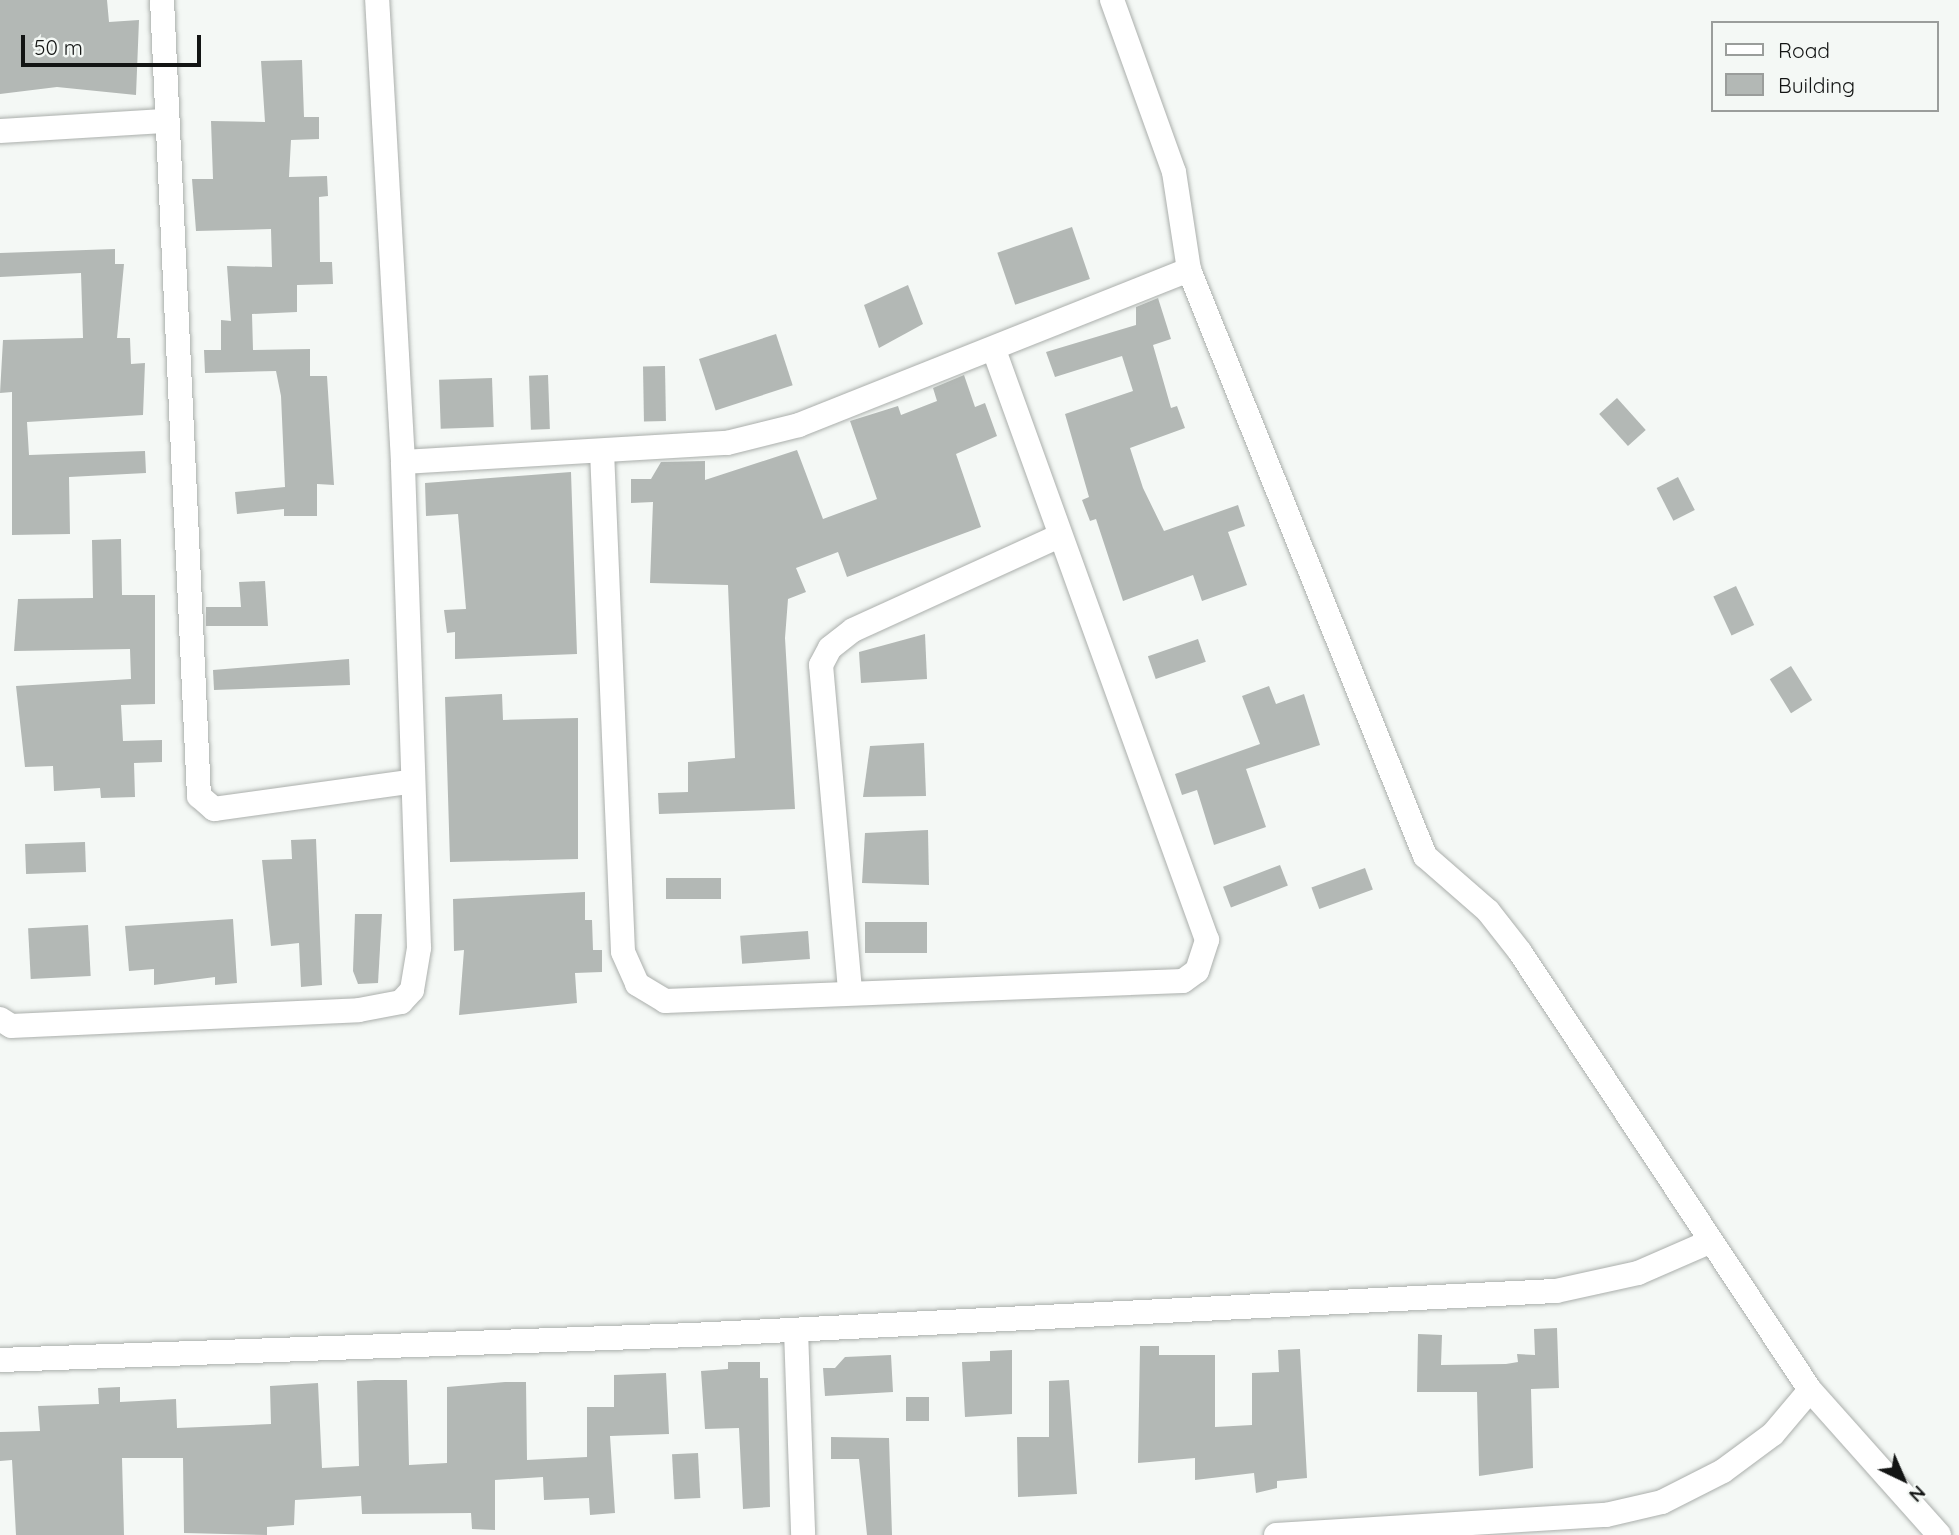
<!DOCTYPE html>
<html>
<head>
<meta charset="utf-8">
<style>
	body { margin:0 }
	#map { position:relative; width:1959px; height:1535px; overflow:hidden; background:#f4f8f5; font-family:Quicksand,sans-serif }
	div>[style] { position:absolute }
	.building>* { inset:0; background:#b3b8b5; transform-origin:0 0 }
	.roads { filter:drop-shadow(0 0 2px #abafac) drop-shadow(0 0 2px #abafac) }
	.street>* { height:24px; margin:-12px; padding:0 12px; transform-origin:12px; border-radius:12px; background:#fff }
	span { translate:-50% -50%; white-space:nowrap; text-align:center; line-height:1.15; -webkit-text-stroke:5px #f4f8f5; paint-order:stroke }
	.legend { position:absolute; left:1711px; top:21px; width:228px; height:91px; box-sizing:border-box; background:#f4f8f5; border:2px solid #9a9d9b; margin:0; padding:9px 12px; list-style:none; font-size:21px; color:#131514 }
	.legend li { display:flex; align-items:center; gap:14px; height:35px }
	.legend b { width:35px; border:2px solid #9a9d9b }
	.north { position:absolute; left:1868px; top:1444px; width:70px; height:70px; -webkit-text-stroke:5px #f4f8f5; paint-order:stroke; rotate:136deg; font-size:19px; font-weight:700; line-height:28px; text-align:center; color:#131514 }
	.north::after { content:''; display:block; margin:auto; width:24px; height:32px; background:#131514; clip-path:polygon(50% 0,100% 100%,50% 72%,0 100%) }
	.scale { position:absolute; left:21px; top:35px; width:180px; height:32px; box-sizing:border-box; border:4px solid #131514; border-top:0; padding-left:9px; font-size:21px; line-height:24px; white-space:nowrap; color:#131514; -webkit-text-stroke:5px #f4f8f5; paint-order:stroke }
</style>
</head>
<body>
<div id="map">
	<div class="building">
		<div style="clip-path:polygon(0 0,107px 0,109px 22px,139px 20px,136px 95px,57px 87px,0 94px)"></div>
		<div style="clip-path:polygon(302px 60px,304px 117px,319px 117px,319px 139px,291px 140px,289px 177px,327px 176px,328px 196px,319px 197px,320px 262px,332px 262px,333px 284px,297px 285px,297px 312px,252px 314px,253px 350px,310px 349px,310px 376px,327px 376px,334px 485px,317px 484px,317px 516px,284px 516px,284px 509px,237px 514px,235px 492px,285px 487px,281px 396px,276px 371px,205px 373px,204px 350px,221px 350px,221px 320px,231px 321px,227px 266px,272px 267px,271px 229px,196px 231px,192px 179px,213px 179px,211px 121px,265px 122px,261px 61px)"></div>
		<div style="left:1072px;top:227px;width:55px;height:79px;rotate:71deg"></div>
		<div style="clip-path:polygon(115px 249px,115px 264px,124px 264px,117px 338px,130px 338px,131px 364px,145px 363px,143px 415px,27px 422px,29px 455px,145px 451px,146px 473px,69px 477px,70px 534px,12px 535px,12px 392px,0 393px,3px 340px,83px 338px,81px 273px,0 277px,0 253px)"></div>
		<div style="clip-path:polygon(908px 285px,923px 324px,879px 348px,864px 305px)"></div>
		<div style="clip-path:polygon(1158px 298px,1171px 339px,1153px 345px,1171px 408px,1177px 406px,1185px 428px,1130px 448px,1143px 488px,1164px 531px,1238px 505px,1245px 526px,1228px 532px,1247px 585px,1202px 601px,1193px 575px,1123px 601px,1096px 519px,1090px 521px,1082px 500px,1089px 497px,1065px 414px,1133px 391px,1122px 356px,1055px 377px,1046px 352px,1136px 325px,1136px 307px)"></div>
		<div style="left:776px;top:334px;width:54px;height:81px;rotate:72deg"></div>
		<div style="left:665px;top:366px;width:55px;height:22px;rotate:89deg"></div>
		<div style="left:548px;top:375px;width:54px;height:19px;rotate:88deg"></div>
		<div style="clip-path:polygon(964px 375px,975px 407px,985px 403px,997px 436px,956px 454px,981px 527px,847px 577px,838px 552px,796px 568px,806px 592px,788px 599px,785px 638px,795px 809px,659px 814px,658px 793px,688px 792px,688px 762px,735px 758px,728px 585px,650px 583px,653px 502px,631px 503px,631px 479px,651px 479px,661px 462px,705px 461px,705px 480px,797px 450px,823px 519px,877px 499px,850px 421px,898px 406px,901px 415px,937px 401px,933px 388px)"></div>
		<div style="left:492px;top:378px;width:49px;height:53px;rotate:88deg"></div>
		<div style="left:1617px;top:398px;width:43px;height:24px;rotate:48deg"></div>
		<div style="clip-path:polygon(571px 472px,577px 654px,455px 659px,455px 632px,447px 633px,444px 610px,466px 609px,458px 514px,426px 516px,425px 483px)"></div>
		<div style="left:1678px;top:477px;width:37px;height:24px;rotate:63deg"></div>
		<div style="clip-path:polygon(121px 539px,122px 595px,155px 595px,155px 704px,121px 705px,123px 741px,162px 740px,162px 762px,134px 763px,135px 797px,101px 798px,100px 788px,54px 791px,53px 766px,25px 767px,16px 686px,131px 679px,130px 649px,14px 651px,18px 599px,93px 598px,92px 540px)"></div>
		<div style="clip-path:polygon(265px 581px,268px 626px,206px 626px,206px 607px,241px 607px,239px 582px)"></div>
		<div style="left:1736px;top:586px;width:43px;height:25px;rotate:65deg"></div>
		<div style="clip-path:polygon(925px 634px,927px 679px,861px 683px,859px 652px)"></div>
		<div style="left:1198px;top:639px;width:24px;height:53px;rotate:71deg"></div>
		<div style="clip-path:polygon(349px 659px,350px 685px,214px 690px,213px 670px)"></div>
		<div style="left:1791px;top:666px;width:40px;height:25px;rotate:58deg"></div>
		<div style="clip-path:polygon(1269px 686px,1276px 704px,1304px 694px,1320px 745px,1246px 769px,1266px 827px,1214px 845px,1197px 790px,1182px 795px,1175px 774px,1260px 744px,1242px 696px)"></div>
		<div style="clip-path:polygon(502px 694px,503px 720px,578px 718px,578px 859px,450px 862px,445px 697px)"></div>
		<div style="clip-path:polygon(924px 743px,926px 796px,863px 797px,870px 746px)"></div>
		<div style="clip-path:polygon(928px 830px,929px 885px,862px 883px,865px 833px)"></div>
		<div style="clip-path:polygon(316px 839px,322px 985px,301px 987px,299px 943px,271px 946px,262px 860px,292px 859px,291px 840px)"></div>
		<div style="left:85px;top:842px;width:30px;height:60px;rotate:88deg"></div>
		<div style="left:1280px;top:865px;width:22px;height:61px;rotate:69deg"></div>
		<div style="left:1365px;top:868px;width:23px;height:57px;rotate:70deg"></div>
		<div style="left:666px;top:878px;width:55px;height:21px"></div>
		<div style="clip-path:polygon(585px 892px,585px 920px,592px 920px,593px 950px,602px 950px,602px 972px,575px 973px,577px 1003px,459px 1015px,464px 950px,454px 951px,453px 899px)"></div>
		<div style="clip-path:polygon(355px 914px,382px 914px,378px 983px,358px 984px,353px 971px)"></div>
		<div style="clip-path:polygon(233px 919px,237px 983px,215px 985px,215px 977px,154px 985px,154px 969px,129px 971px,125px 926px)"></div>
		<div style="left:927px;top:922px;width:31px;height:62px;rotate:90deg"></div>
		<div style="left:88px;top:925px;width:51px;height:60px;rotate:87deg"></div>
		<div style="left:808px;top:931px;width:28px;height:68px;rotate:86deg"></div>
		<div style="clip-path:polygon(1557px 1328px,1559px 1388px,1531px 1389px,1533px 1468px,1479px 1476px,1477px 1392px,1417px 1392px,1418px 1334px,1442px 1335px,1441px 1365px,1506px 1364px,1518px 1362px,1517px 1354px,1535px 1355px,1534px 1329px)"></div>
		<div style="clip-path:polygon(1140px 1346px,1159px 1346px,1159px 1355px,1215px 1355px,1215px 1427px,1252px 1425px,1252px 1373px,1279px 1372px,1278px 1350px,1300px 1349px,1307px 1478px,1277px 1481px,1277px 1488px,1256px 1493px,1254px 1473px,1195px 1480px,1195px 1458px,1138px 1463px)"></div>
		<div style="clip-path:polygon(1012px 1350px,1012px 1414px,965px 1417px,962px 1362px,990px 1361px,990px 1351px)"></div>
		<div style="clip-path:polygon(891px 1355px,893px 1392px,825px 1396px,823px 1368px,835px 1368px,845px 1357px)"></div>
		<div style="clip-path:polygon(728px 1362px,760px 1362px,760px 1378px,768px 1378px,770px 1507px,743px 1509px,739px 1428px,705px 1429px,701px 1371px,728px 1369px)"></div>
		<div style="clip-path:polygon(666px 1373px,669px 1434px,610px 1436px,615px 1513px,590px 1515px,589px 1498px,544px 1500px,543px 1477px,495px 1480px,495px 1530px,472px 1529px,471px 1513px,362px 1514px,361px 1496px,295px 1500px,294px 1525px,267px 1527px,267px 1535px,184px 1533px,183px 1458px,122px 1458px,124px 1535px,16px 1535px,12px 1460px,0 1461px,0 1432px,40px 1431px,38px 1406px,99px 1404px,98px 1388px,120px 1387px,120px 1402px,176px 1399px,177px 1428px,271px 1424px,270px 1386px,318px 1383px,322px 1468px,359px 1466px,357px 1381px,375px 1380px,407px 1380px,409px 1465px,447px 1463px,447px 1387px,505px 1382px,526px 1382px,527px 1460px,587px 1457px,587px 1407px,614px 1407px,614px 1375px)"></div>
		<div style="clip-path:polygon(1069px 1380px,1077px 1494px,1018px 1497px,1017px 1437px,1049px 1437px,1049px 1381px)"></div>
		<div style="left:929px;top:1397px;width:24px;height:23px;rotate:90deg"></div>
		<div style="clip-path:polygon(831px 1437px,889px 1438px,892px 1535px,867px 1535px,859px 1459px,831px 1459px)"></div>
		<div style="left:698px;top:1453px;width:45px;height:26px;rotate:87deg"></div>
	</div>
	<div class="roads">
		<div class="street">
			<div style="left:162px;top:0;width:797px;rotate:87.34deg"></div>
			<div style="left:199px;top:796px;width:20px;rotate:41deg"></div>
			<div style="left:214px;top:809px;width:197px;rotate:-7.9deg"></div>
			<div style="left:0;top:131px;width:164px;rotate:-3.5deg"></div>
			<div style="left:1189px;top:270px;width:632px;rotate:68.06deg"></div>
			<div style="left:1425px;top:856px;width:84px;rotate:41.1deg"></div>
			<div style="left:1488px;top:911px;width:52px;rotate:52deg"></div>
			<div style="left:1520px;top:952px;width:525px;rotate:56.49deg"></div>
			<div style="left:1810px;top:1390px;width:194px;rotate:48.3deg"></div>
			<div style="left:602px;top:451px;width:501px;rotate:87.6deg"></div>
			<div style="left:623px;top:952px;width:35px;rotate:66deg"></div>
			<div style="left:637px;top:984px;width:33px;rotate:31deg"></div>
			<div style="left:665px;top:1001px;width:518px;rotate:-2.21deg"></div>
			<div style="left:1183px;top:981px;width:17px;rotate:-36deg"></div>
			<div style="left:1197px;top:971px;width:33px;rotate:-72deg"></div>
			<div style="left:1207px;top:940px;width:627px;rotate:-109.85deg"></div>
			<div style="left:403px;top:462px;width:325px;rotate:-3.4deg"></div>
			<div style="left:727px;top:443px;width:74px;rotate:-14deg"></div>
			<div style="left:799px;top:425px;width:420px;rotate:-21.7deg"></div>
			<div style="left:1189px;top:270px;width:99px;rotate:-98.7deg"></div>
			<div style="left:1174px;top:172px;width:183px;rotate:-109.8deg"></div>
			<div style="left:850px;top:990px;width:326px;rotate:-95.1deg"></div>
			<div style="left:821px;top:665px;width:19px;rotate:-62deg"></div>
			<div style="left:830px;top:648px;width:29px;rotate:-38deg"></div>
			<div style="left:853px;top:630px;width:224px;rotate:-24.5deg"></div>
			<div style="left:0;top:1019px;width:13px;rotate:32deg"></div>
			<div style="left:11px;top:1026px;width:348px;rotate:-2.6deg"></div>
			<div style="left:359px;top:1010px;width:43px;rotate:-10.8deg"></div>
			<div style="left:401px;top:1002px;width:16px;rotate:-47deg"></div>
			<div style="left:412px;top:990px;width:43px;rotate:-80.5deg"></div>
			<div style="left:419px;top:948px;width:486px;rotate:-91.9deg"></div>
			<div style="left:403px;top:462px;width:463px;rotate:-93.2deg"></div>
			<div style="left:796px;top:1330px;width:205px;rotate:88deg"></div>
			<div style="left:0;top:1360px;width:692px;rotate:-2.07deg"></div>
			<div style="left:692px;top:1335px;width:865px;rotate:-2.92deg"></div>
			<div style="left:1556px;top:1291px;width:84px;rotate:-12.4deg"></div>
			<div style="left:1638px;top:1273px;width:77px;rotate:-23.6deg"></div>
			<div style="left:1276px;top:1535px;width:331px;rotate:-3.5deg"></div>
			<div style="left:1606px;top:1515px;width:57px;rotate:-13.1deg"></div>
			<div style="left:1662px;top:1502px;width:68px;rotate:-26.9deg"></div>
			<div style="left:1723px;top:1471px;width:62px;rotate:-36.5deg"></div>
			<div style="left:1773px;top:1434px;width:57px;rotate:-49.9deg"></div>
		</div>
	</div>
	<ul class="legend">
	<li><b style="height:9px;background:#fff"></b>Road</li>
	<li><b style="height:19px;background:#b3b8b5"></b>Building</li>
	</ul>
	<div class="north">N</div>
	<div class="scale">50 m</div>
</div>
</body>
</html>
